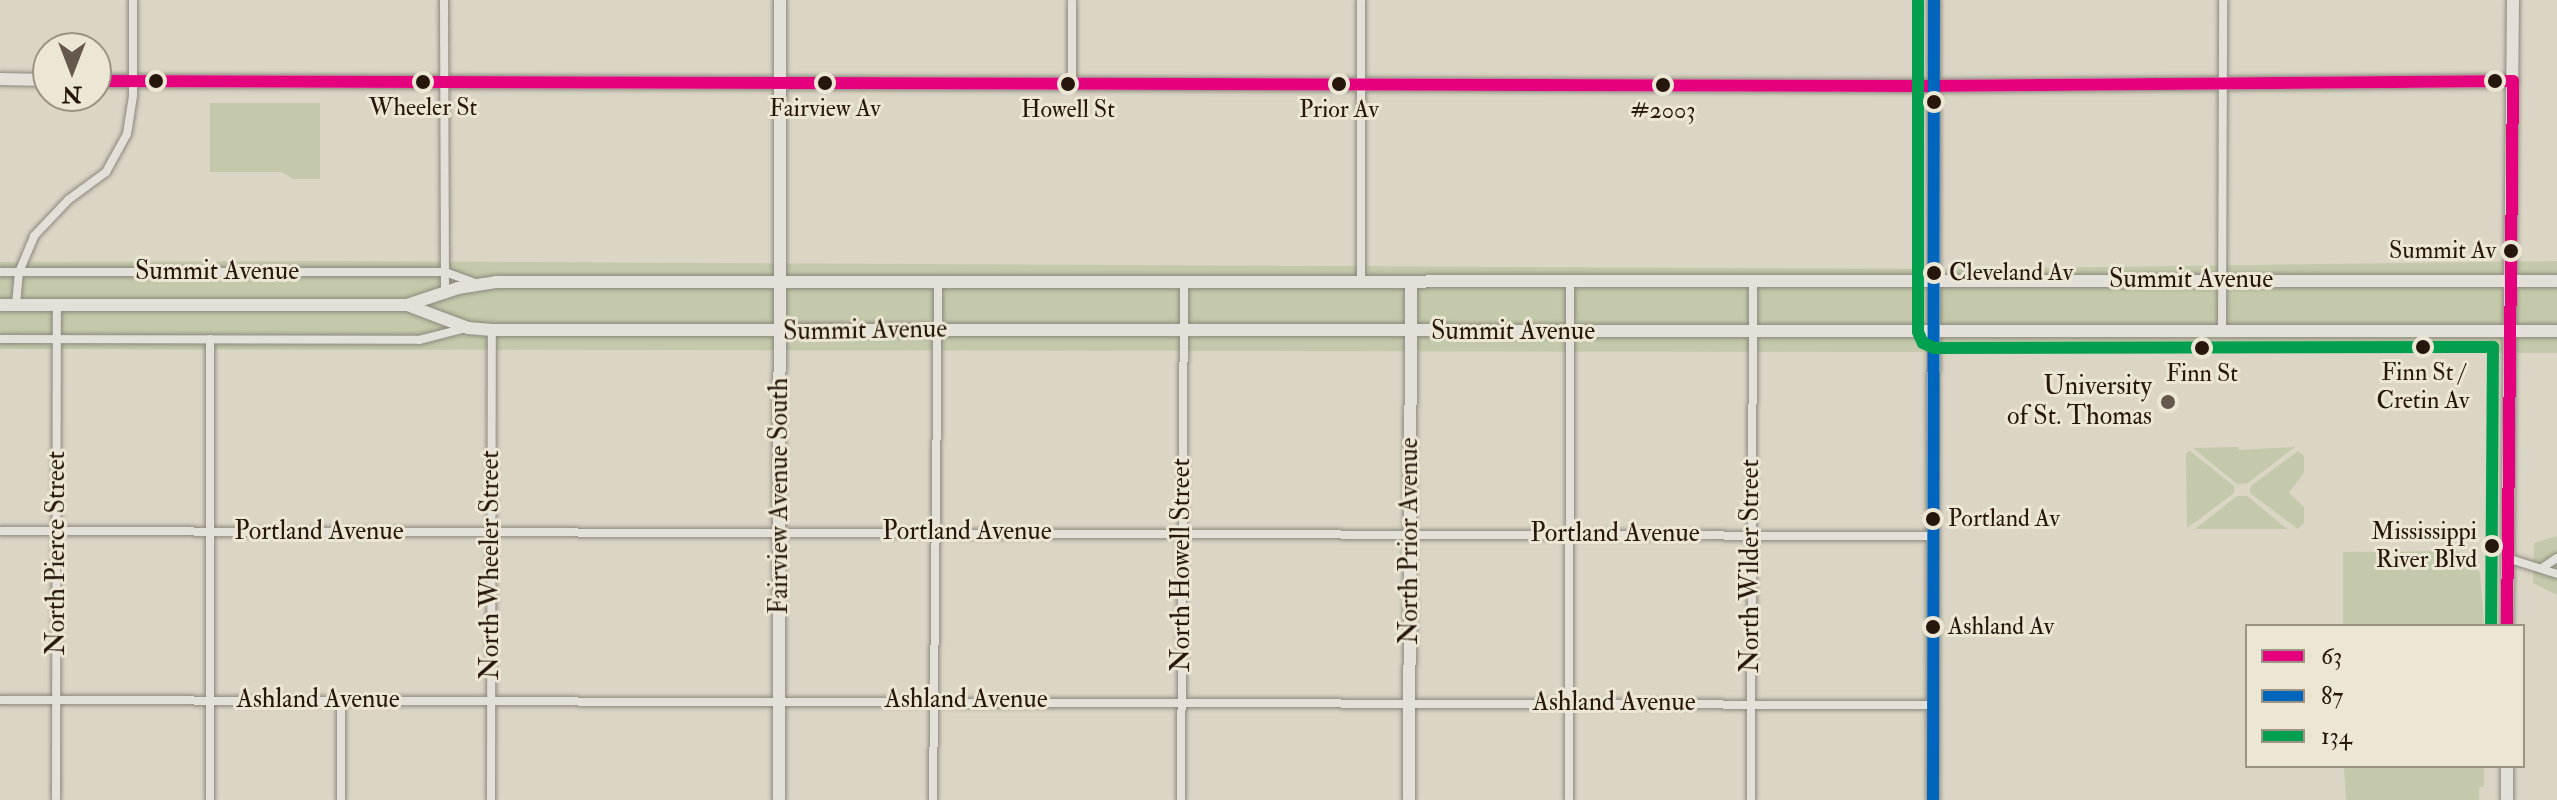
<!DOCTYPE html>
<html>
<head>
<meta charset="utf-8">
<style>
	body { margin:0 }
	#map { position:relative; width:2557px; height:800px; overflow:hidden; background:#dad5c5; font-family:"IM FELL Double Pica",serif }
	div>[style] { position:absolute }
	.green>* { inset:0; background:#c3c9aa }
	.roads { filter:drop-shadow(0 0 2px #8c877c) drop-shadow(0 0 2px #8c877c) }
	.street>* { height:8px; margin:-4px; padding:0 4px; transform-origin:4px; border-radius:4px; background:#e2e0d9 }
	.secondary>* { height:12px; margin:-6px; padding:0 6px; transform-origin:6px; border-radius:6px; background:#e2e0d9 }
	.bus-1>* { height:12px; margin:-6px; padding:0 6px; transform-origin:6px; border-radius:6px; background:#e5007d }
	.bus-2>* { height:12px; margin:-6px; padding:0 6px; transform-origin:6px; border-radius:6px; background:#0065bd }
	.bus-3>* { height:12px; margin:-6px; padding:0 6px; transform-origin:6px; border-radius:6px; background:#029f4e }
	.dots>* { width:22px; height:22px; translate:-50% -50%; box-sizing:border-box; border:4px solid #ece7d4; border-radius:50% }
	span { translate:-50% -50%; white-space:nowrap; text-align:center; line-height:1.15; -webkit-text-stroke:6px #ece7d4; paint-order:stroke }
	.bus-label { font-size:24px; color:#26160c }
	.right { translate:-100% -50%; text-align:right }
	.left { translate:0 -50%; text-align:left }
	.street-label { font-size:26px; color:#26160c }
	.poi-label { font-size:26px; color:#26160c }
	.legend { position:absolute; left:2245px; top:624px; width:280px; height:144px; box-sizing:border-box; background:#ece7d4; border:2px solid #9d9384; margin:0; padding:10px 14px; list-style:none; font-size:24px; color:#26160c }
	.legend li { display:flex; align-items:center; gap:16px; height:40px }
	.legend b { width:40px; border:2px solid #9d9384 }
	.north { position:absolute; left:32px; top:32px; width:80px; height:80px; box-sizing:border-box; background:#ece7d4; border:2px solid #9d9384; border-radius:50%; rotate:180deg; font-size:22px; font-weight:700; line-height:32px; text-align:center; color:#26160c }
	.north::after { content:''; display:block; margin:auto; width:28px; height:36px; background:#65594d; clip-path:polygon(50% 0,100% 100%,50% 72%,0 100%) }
</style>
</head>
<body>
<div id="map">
	<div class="green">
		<div style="clip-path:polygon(210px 103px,320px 103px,320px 179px,293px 179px,282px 172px,210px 172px)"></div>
		<div style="clip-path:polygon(331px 261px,1949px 269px,2557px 261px,2557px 353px,0 349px,0 262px)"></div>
		<div style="clip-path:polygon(2238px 447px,2238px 450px,2295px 447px,2248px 483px,2237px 484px,2193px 448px)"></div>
		<div style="clip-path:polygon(2190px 451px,2234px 486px,2234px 493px,2187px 528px,2186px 453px)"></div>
		<div style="clip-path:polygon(2298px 451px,2304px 456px,2304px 472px,2289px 493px,2304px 507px,2304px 523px,2298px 529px,2250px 493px,2251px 486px)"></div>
		<div style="clip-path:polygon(2237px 496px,2247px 496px,2287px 529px,2195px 529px)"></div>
		<div style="clip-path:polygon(2557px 536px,2557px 595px,2533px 583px,2534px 543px)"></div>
		<div style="clip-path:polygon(2458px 551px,2480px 573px,2484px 626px,2343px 626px,2343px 552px)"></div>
		<div style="clip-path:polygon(2344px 766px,2484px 766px,2484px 786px,2479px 788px,2479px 800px,2346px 800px)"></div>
	</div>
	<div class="roads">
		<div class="street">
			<div style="left:444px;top:0;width:291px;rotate:89.8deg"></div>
			<div style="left:1072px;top:82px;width:82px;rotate:-90deg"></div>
			<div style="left:0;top:272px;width:445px"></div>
			<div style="left:445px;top:272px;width:33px;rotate:20deg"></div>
			<div style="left:1361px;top:281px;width:281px;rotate:-90deg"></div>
			<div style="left:16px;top:305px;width:33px;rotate:-85deg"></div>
			<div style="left:19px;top:272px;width:39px;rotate:-67deg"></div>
			<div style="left:34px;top:236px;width:50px;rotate:-46.6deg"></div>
			<div style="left:68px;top:200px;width:47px;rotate:-36.4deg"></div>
			<div style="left:106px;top:172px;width:43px;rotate:-61.1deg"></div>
			<div style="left:127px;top:134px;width:39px;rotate:-81deg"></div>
			<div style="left:133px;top:95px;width:95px;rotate:-90deg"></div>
			<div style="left:2222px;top:333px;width:333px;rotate:-89.8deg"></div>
			<div style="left:0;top:339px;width:419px;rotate:0.1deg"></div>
			<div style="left:419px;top:340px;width:49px;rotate:-14.3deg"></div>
			<div style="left:0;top:531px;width:1934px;rotate:0.15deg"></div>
			<div style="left:2507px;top:558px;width:52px;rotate:17.7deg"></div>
			<div style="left:2542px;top:568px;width:18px;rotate:-34deg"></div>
			<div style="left:0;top:700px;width:1933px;rotate:0.15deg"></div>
			<div style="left:56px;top:800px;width:495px;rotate:-89.9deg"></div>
			<div style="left:210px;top:800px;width:461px;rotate:-90deg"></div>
			<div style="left:341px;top:800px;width:99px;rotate:-90deg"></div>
			<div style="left:491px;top:800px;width:470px;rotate:-89.9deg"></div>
			<div style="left:933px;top:800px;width:516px;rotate:-89.44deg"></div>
			<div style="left:1181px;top:800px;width:517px;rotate:-89.67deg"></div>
			<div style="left:1569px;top:800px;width:516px;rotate:-89.89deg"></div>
			<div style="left:1751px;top:800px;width:516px;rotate:-89.78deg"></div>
		</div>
		<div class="secondary">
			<div style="left:0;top:79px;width:48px;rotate:1.2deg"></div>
			<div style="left:96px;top:81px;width:1827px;rotate:0.16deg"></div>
			<div style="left:1923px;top:86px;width:590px;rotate:-0.49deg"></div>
			<div style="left:0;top:305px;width:407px"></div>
			<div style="left:407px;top:305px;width:65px;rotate:20.7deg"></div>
			<div style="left:468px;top:328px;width:24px;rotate:5deg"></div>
			<div style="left:492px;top:330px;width:2065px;rotate:0.03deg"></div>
			<div style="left:407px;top:305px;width:54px;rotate:-18.4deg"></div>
			<div style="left:458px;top:288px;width:38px;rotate:-9deg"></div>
			<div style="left:496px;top:282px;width:2061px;rotate:-0.03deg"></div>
			<div style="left:2507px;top:626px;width:626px;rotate:-89.45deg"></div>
			<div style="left:779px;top:800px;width:800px;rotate:-89.93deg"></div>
			<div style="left:1409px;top:800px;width:518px;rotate:-89.78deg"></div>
			<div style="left:1933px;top:800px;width:800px;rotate:-89.93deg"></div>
			<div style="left:2507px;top:800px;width:34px;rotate:-90deg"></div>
		</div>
	</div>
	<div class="bus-1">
		<div style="left:96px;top:81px;width:1827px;rotate:0.16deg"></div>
		<div style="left:1923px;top:86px;width:590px;rotate:-0.49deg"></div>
		<div style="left:2507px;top:626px;width:545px;rotate:-89.37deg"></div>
	</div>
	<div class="bus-2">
		<div style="left:1933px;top:800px;width:800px;rotate:-89.93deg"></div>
	</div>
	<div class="bus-3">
		<div style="left:1918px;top:0;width:332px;rotate:90deg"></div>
		<div style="left:1918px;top:332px;width:12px;rotate:66deg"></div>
		<div style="left:1923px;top:343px;width:12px;rotate:24deg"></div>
		<div style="left:1934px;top:348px;width:559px;rotate:-0.1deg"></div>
		<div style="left:2493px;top:347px;width:279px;rotate:90.4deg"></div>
	</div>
	<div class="dots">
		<div style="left:156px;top:81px;background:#26160c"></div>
		<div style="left:2495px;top:81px;background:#26160c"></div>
		<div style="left:423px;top:82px;background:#26160c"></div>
		<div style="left:825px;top:83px;background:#26160c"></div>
		<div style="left:1068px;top:84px;background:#26160c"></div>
		<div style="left:1339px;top:84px;background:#26160c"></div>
		<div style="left:1663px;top:85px;background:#26160c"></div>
		<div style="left:1934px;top:102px;background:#26160c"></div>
		<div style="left:2511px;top:251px;background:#26160c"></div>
		<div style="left:1934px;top:273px;background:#26160c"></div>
		<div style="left:2423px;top:347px;background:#26160c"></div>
		<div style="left:2202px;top:348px;background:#26160c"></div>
		<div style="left:2168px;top:402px;background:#65594d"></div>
		<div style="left:1933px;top:519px;background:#26160c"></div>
		<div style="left:2492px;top:546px;background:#26160c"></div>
		<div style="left:1933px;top:627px;background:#26160c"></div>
	</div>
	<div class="bus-label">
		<span style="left:423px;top:108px">Wheeler St</span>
		<span style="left:825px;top:109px">Fairview Av</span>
		<span style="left:1068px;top:110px">Howell St</span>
		<span style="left:1339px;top:110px">Prior Av</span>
		<span style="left:1663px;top:111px">#2003</span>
		<span class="right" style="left:2496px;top:251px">Summit Av</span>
		<span class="left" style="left:1949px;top:273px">Cleveland Av</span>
		<span style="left:2423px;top:387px">Finn St /<br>Cretin Av</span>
		<span style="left:2202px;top:374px">Finn St</span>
		<span class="left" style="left:1948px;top:519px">Portland Av</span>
		<span class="right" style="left:2477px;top:546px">Mississippi<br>River Blvd</span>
		<span class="left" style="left:1948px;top:627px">Ashland Av</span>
	</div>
	<div class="street-label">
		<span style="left:217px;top:272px">Summit Avenue</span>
		<span style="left:2191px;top:280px">Summit Avenue</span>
		<span style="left:865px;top:331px;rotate:-1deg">Summit Avenue</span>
		<span style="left:1513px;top:332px">Summit Avenue</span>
		<span style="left:780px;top:496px;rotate:-90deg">Fairview Avenue South</span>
		<span style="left:319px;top:532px">Portland Avenue</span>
		<span style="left:967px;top:532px">Portland Avenue</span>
		<span style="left:1615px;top:534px">Portland Avenue</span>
		<span style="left:1410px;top:541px;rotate:-90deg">North Prior Avenue</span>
		<span style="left:57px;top:553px;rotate:-90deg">North Pierce Street</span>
		<span style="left:491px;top:565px;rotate:-90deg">North Wheeler Street</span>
		<span style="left:1182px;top:565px;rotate:-90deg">North Howell Street</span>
		<span style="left:1751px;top:566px;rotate:-90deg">North Wilder Street</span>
		<span style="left:318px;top:700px">Ashland Avenue</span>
		<span style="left:966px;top:700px">Ashland Avenue</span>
		<span style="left:1614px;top:703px">Ashland Avenue</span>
	</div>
	<div class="poi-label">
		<span class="right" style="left:2152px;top:402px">University<br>of St. Thomas</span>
	</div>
	<ul class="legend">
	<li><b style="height:10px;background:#e5007d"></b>63</li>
	<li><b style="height:10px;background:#0065bd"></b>87</li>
	<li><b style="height:10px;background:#029f4e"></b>134</li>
	</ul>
	<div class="north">N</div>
</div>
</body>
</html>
